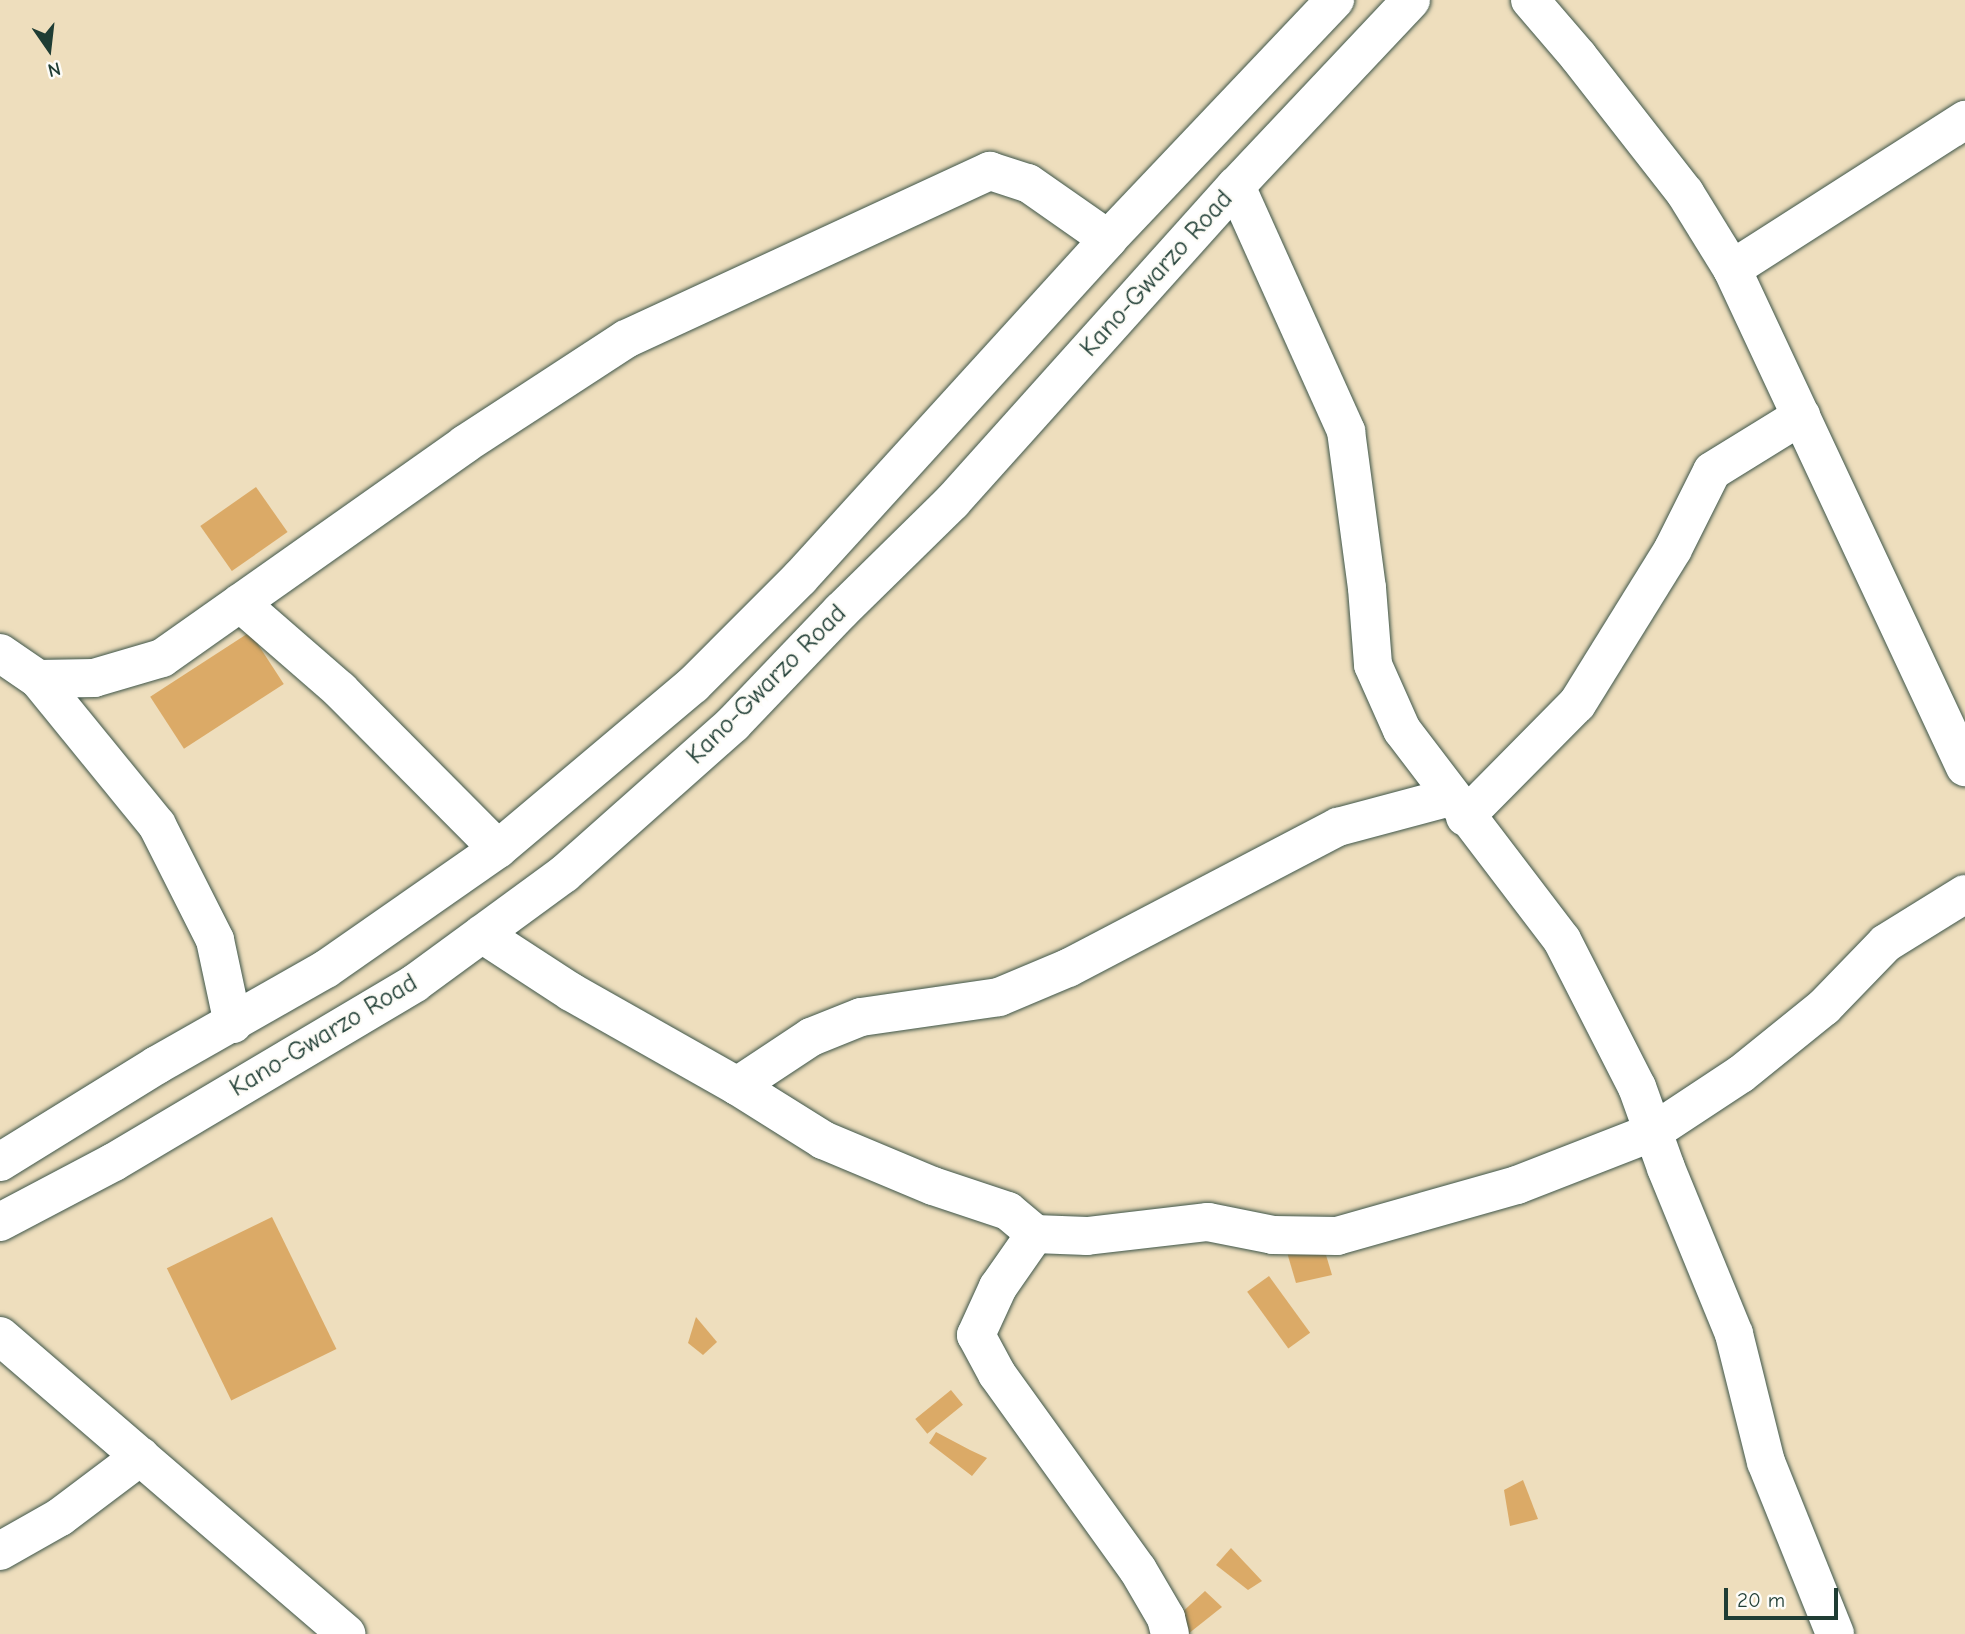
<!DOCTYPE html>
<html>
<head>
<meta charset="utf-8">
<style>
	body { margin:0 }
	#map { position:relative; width:1965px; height:1634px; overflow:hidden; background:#eedebd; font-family:"Comic Neue",sans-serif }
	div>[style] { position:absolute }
	.building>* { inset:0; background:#dbaa67; transform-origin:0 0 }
	.roads { filter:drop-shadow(0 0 2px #3e5549) drop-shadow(0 0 2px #3e5549) }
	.minor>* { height:38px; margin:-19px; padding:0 19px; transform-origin:19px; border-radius:19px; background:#fff }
	.major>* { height:38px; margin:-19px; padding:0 19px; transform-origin:19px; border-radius:19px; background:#fff }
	span { translate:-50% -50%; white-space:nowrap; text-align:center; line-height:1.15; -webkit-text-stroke:5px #fdfcf7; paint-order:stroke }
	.street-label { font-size:26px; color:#1f3d34 }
	.north { position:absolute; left:14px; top:14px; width:70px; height:70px; -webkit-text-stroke:5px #fdfcf7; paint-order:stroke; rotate:166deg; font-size:19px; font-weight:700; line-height:28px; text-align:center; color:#1f3d34 }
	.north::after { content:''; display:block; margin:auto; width:24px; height:32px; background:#1f3d34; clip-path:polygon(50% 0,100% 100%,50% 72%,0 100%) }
	.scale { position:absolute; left:1724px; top:1588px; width:114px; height:32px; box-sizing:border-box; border:4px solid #1f3d34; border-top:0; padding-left:9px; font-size:21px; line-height:24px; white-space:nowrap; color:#1f3d34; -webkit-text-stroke:5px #fdfcf7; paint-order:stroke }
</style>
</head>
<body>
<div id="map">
	<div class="building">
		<div style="left:256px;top:487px;width:55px;height:68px;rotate:55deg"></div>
		<div style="left:250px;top:632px;width:62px;height:119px;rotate:57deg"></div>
		<div style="left:272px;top:1217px;width:147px;height:117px;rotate:64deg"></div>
		<div style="clip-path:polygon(1323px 1245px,1332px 1275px,1296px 1283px,1286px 1249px)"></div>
		<div style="left:1269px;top:1276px;width:70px;height:27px;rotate:54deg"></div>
		<div style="clip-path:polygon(696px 1317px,717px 1342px,703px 1355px,688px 1343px)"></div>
		<div style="left:951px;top:1390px;width:19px;height:46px;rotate:51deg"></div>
		<div style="clip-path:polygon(936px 1432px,970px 1450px,987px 1458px,972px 1476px,929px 1443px)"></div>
		<div style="clip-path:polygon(1523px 1480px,1538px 1519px,1510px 1526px,1504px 1490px)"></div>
		<div style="clip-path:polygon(1231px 1548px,1262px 1581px,1248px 1590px,1216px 1565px)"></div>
		<div style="clip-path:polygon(1205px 1591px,1222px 1607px,1188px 1634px,1177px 1617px)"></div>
	</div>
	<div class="roads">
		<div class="minor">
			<div style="left:1530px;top:0;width:74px;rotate:49.4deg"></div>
			<div style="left:1578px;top:56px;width:174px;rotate:52deg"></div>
			<div style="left:1685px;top:193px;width:89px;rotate:58.3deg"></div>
			<div style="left:1732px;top:269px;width:550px;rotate:64.93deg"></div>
			<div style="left:1236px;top:186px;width:269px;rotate:65.8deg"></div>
			<div style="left:1346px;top:431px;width:158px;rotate:82.4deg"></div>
			<div style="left:1367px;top:588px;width:77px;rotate:85.5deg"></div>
			<div style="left:1373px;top:665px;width:71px;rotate:66deg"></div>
			<div style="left:1402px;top:730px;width:264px;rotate:52.7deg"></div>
			<div style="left:1562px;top:940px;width:165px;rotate:63deg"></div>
			<div style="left:1637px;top:1087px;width:86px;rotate:70.3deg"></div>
			<div style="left:1666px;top:1168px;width:179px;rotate:67.7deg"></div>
			<div style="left:1734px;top:1334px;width:132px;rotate:76deg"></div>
			<div style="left:1766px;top:1462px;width:185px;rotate:68.1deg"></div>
			<div style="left:1732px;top:269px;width:277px;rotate:-32.6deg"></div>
			<div style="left:240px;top:603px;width:133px;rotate:41deg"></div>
			<div style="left:340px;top:690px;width:224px;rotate:45.2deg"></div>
			<div style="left:0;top:653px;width:46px;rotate:34.4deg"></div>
			<div style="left:38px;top:679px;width:56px;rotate:-1deg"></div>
			<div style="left:94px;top:678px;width:71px;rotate:-16.4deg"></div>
			<div style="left:162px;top:658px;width:371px;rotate:-35.2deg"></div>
			<div style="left:465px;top:444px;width:192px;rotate:-33.1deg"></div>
			<div style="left:626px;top:339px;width:401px;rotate:-24.8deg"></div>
			<div style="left:990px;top:171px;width:40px;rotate:18deg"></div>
			<div style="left:1028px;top:183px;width:98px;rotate:35deg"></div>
			<div style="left:38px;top:679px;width:188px;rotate:50.8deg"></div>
			<div style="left:157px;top:825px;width:129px;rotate:63.2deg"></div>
			<div style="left:215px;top:940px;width:86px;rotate:77.9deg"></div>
			<div style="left:1465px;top:817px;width:159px;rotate:-45.3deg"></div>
			<div style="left:1577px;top:704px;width:182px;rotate:-58.2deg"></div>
			<div style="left:1673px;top:549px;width:87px;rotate:-63.4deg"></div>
			<div style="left:1712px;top:471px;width:105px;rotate:-31.7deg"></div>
			<div style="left:482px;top:934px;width:106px;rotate:33.1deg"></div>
			<div style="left:571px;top:992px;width:191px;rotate:29.5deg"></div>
			<div style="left:737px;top:1086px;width:102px;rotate:32.1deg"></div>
			<div style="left:823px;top:1140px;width:119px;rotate:22.7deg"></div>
			<div style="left:933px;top:1186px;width:79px;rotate:18.4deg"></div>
			<div style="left:1008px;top:1211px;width:35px;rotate:40deg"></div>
			<div style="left:1035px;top:1234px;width:52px;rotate:2.2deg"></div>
			<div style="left:1087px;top:1236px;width:122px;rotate:-6.6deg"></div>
			<div style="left:1208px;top:1222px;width:66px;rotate:11.3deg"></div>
			<div style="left:1273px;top:1235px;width:64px;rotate:0.9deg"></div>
			<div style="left:1337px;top:1236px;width:187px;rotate:-15.8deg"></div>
			<div style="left:1517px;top:1185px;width:146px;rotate:-21.3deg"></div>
			<div style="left:1653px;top:1132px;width:105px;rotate:-33.4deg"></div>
			<div style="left:1741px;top:1074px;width:107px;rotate:-38.9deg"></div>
			<div style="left:1824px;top:1007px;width:89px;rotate:-45.9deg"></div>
			<div style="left:1886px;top:943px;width:93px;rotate:-31.8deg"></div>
			<div style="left:737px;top:1086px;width:89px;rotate:-33.5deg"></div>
			<div style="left:811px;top:1037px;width:54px;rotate:-21.8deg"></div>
			<div style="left:861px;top:1017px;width:139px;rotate:-8.2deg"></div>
			<div style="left:999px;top:997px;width:75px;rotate:-22.8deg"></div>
			<div style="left:1068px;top:968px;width:305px;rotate:-27.6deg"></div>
			<div style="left:1338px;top:827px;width:116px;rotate:-15deg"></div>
			<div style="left:1035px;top:1234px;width:65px;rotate:124.9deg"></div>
			<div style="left:998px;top:1287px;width:53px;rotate:114.6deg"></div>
			<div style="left:976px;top:1335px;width:44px;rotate:61.7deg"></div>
			<div style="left:997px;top:1374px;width:241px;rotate:54.3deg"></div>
			<div style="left:1138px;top:1570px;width:56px;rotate:59.7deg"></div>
			<div style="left:1166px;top:1618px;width:16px;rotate:76deg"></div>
			<div style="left:0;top:1551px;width:69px;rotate:-29.5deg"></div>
			<div style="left:60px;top:1517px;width:101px;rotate:-37deg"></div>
		</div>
		<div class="major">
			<div style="left:0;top:1162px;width:185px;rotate:-31.7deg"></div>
			<div style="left:157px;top:1065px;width:194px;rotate:-29.6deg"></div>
			<div style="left:326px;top:969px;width:210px;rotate:-34.9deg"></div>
			<div style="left:498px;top:849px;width:255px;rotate:-40.1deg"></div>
			<div style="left:693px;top:685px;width:151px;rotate:-45deg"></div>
			<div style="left:800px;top:578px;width:458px;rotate:-47.7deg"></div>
			<div style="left:1108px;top:239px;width:330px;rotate:-46.5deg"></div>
			<div style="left:0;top:1222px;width:129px;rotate:-27.8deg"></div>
			<div style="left:114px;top:1162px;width:350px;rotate:-30.7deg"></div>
			<div style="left:415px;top:983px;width:185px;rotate:-36.2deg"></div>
			<div style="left:564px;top:874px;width:226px;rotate:-41.6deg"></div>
			<div style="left:733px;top:724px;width:156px;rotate:-46.3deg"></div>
			<div style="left:841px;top:611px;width:156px;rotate:-44.5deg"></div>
			<div style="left:952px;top:502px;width:425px;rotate:-48.1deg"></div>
			<div style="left:1236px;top:186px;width:255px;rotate:-46.7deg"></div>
			<div style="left:0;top:1336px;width:457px;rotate:40.7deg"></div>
		</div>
	</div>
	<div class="street-label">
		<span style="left:1157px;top:274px;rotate:-48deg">Kano-Gwarzo Road</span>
		<span style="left:767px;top:685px;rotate:-45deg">Kano-Gwarzo Road</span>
		<span style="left:324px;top:1036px;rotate:-31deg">Kano-Gwarzo Road</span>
	</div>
	<div class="north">N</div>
	<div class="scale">20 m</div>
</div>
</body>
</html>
